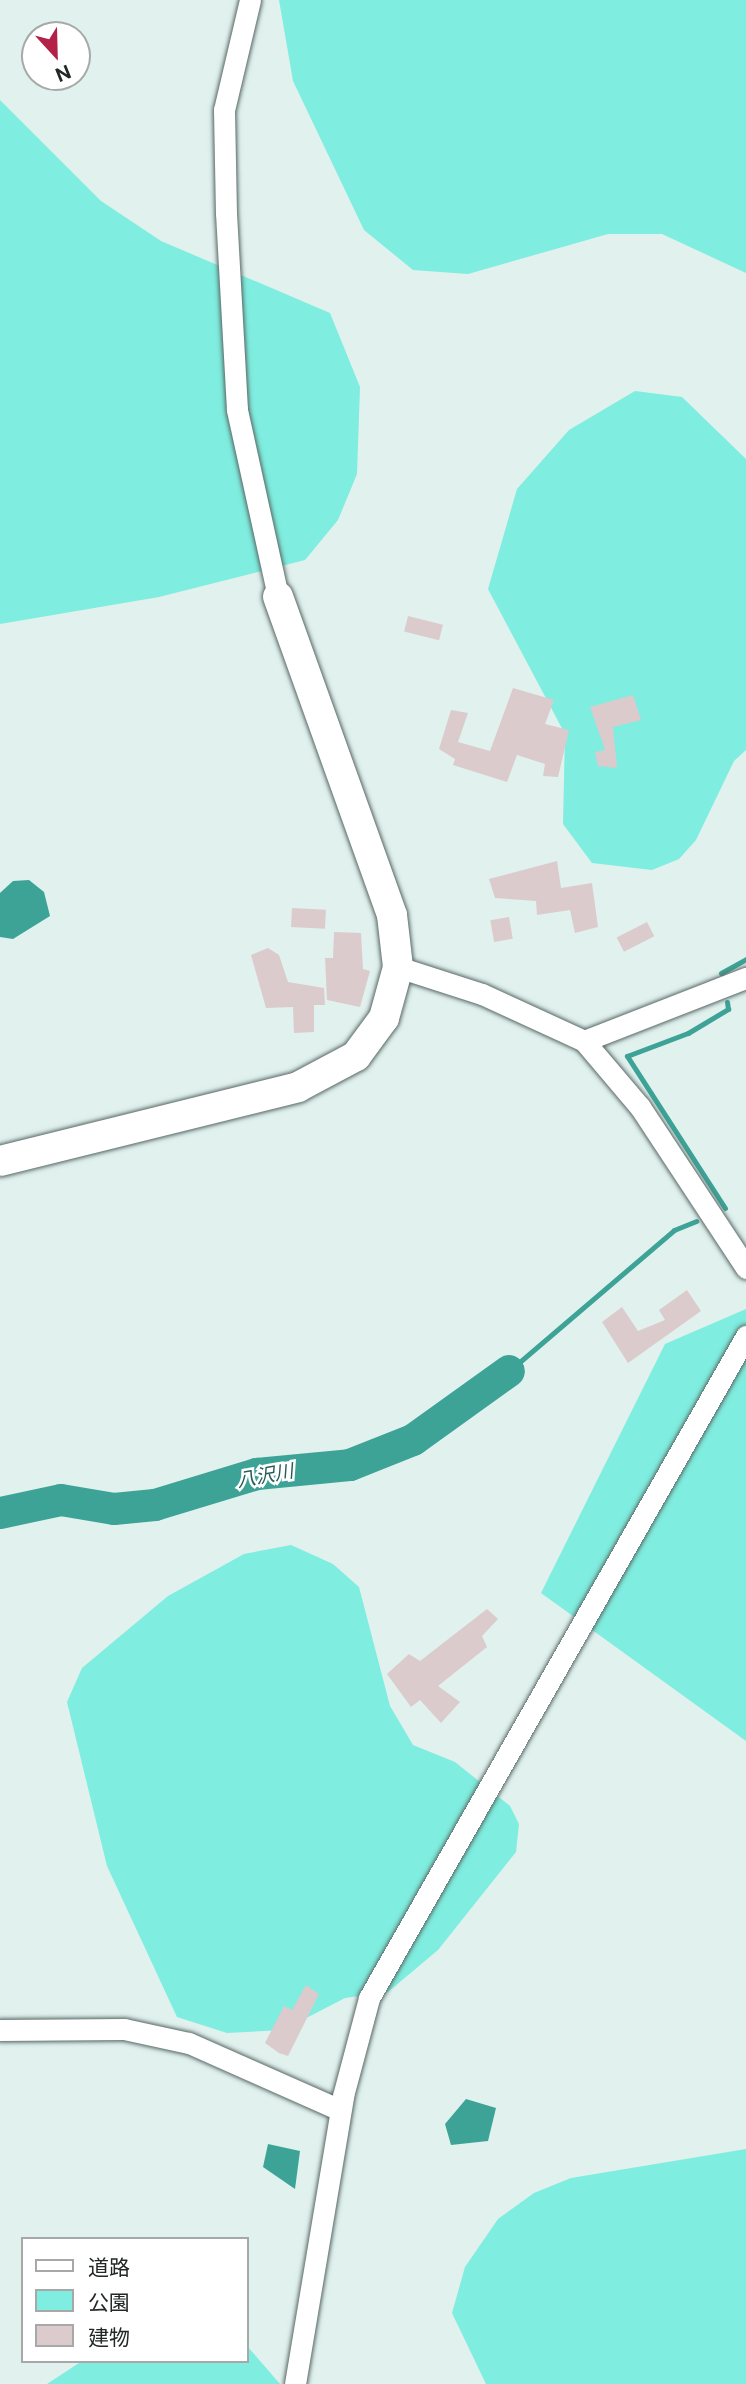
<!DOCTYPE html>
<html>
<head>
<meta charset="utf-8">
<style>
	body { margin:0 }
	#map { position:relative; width:746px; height:2384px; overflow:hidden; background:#e0f1ee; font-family:"Public Sans","Noto Sans JP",sans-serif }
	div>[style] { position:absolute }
	.green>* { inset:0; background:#7feddf }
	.water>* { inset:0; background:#3da397 }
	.stream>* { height:5px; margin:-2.5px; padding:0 2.5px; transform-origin:2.5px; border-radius:2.5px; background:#3da397 }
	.river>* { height:32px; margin:-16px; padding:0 16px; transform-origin:16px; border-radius:16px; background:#3da397 }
	.building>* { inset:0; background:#dccbcc; transform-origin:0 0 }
	.roads { filter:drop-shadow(0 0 2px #586865) drop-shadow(0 0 2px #586865) }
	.street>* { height:21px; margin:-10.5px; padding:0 10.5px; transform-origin:10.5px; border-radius:10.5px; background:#fff }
	.secondary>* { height:30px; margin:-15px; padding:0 15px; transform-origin:15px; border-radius:15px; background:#fff }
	span { translate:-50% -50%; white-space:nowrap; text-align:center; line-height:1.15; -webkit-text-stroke:5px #fff; paint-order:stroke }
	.water-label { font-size:19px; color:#255c55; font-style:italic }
	.legend { position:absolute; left:21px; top:2237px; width:228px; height:126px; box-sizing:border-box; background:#fff; border:2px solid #a6a9a8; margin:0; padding:9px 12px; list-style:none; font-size:21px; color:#212826 }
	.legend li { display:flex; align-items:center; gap:14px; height:35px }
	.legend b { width:35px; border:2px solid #a6a9a8 }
	.north { position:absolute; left:21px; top:21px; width:70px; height:70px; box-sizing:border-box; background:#fff; border:2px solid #a6a9a8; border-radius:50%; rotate:158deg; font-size:19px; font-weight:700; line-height:28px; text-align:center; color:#212826 }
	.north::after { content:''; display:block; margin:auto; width:24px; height:32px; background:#b32149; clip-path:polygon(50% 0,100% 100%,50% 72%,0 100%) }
</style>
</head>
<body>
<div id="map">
	<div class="green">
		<div style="clip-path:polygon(279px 0,746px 0,746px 273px,662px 234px,608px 234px,468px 274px,413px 270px,364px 230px,293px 81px)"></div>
		<div style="clip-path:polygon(0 100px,101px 201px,161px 241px,330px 313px,360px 387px,357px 474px,338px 520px,305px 560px,159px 597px,0 624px)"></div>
		<div style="clip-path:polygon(635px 391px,682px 397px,746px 459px,746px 750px,734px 761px,696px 840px,679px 859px,652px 870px,592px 863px,563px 824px,565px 734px,488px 589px,517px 489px,569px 430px)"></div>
		<div style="clip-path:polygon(746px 1309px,746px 1741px,541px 1593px,665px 1344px)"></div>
		<div style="clip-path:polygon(291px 1545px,333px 1564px,359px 1587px,390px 1706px,413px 1745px,455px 1762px,510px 1806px,519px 1824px,516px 1852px,438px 1950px,388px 1992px,345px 1998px,283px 2030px,227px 2033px,177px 2017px,107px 1866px,67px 1702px,82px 1668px,168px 1596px,244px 1554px)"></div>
		<div style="clip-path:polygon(746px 2149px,746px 2384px,486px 2384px,452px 2313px,465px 2267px,498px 2219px,534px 2193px,571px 2178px)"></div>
		<div style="clip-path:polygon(247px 2346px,280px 2384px,47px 2384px,82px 2361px,247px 2361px)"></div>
	</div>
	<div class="water">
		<div style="clip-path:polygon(29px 880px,44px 892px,50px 916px,13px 939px,0 937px,0 893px,13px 881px)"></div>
		<div style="clip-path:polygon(466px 2099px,496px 2108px,488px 2141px,451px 2145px,445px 2124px)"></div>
		<div style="clip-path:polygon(268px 2144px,300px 2151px,295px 2189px,263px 2167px)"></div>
	</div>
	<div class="stream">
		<div style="left:721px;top:973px;width:29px;rotate:-29deg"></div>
		<div style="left:725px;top:1208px;width:181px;rotate:-122.8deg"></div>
		<div style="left:627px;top:1056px;width:65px;rotate:-20.7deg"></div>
		<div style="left:688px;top:1033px;width:47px;rotate:-31deg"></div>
		<div style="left:728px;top:1009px;width:7px;rotate:-98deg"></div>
		<div style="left:509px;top:1371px;width:217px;rotate:-40.5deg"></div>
		<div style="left:674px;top:1230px;width:24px;rotate:-22deg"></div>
	</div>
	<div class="river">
		<div style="left:0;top:1513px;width:62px;rotate:-12deg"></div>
		<div style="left:61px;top:1500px;width:54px;rotate:9.6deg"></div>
		<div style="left:114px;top:1509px;width:41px;rotate:-5.6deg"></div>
		<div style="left:155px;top:1505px;width:107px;rotate:-16.9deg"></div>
		<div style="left:257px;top:1474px;width:93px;rotate:-5.5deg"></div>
		<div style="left:350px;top:1465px;width:68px;rotate:-21.6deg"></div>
		<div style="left:413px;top:1440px;width:118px;rotate:-35.7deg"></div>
	</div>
	<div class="building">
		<div style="left:408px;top:616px;width:36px;height:16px;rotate:14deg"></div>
		<div style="clip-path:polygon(513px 688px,554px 700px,545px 724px,569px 730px,558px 777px,543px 776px,545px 764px,517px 755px,507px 782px,453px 765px,455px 759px,439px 749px,451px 710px,468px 713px,458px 742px,490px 751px)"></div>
		<div style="clip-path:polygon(633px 695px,641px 720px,613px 727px,617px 768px,598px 766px,595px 752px,605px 750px,590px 707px)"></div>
		<div style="clip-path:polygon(557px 861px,561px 888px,592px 883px,598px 927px,575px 933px,570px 910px,537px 915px,536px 901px,495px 898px,489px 879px)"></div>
		<div style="left:292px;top:908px;width:34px;height:19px;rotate:3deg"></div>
		<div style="left:509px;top:917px;width:22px;height:19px;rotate:80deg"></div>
		<div style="left:647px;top:922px;width:16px;height:34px;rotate:63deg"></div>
		<div style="clip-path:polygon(334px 932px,361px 933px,363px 969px,370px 971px,360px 1007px,327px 1000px,325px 958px,333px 958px)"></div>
		<div style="clip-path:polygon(268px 948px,279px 955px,288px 982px,324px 988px,325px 1005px,314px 1005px,314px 1032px,294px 1033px,293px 1007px,266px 1008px,251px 955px)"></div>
		<div style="clip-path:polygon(687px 1290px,701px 1311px,628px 1363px,602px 1322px,622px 1307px,638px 1331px,665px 1320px,659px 1310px)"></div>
		<div style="clip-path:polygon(487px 1609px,498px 1619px,482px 1636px,487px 1647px,438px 1686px,460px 1702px,441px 1723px,420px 1700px,411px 1707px,387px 1674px,409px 1654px,420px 1661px)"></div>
		<div style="clip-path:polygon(306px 1985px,319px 1994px,288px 2056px,279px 2053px,265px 2043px,284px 2006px,292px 2010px)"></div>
	</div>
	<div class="roads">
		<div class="street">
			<div style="left:250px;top:0;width:113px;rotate:103.3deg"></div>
			<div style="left:224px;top:110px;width:103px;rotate:88.9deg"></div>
			<div style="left:226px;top:213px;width:197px;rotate:86.8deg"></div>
			<div style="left:237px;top:410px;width:191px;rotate:77.6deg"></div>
			<div style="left:398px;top:967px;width:88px;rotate:17.8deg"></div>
			<div style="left:482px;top:994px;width:112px;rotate:24.7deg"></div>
			<div style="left:584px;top:1041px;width:87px;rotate:49.7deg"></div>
			<div style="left:640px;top:1107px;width:193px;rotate:56.6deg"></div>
			<div style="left:584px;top:1041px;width:174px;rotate:-21.3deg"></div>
			<div style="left:0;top:2030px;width:124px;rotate:-0.5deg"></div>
			<div style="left:124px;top:2029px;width:66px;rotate:12.2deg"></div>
			<div style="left:189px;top:2043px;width:165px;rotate:23.9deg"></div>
			<div style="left:295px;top:2384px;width:292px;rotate:-80.5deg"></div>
			<div style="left:343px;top:2096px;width:101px;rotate:-75.1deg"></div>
			<div style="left:369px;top:1998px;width:762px;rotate:-60.34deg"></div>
		</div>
		<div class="secondary">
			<div style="left:0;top:1161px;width:307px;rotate:-13.9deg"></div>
			<div style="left:298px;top:1087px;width:66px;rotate:-28.1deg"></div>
			<div style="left:356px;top:1056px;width:47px;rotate:-53.6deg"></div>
			<div style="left:384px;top:1018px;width:53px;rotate:-74.6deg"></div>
			<div style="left:398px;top:967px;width:52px;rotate:-96.6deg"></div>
			<div style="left:392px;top:915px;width:338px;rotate:-109.7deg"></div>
		</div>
	</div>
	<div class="water-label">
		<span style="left:265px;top:1476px;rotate:-10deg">八沢川</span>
	</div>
	<ul class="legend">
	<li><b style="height:9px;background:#fff"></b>道路</li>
	<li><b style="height:19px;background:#7feddf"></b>公園</li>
	<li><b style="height:19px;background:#dccbcc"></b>建物</li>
	</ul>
	<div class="north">N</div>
</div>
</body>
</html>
